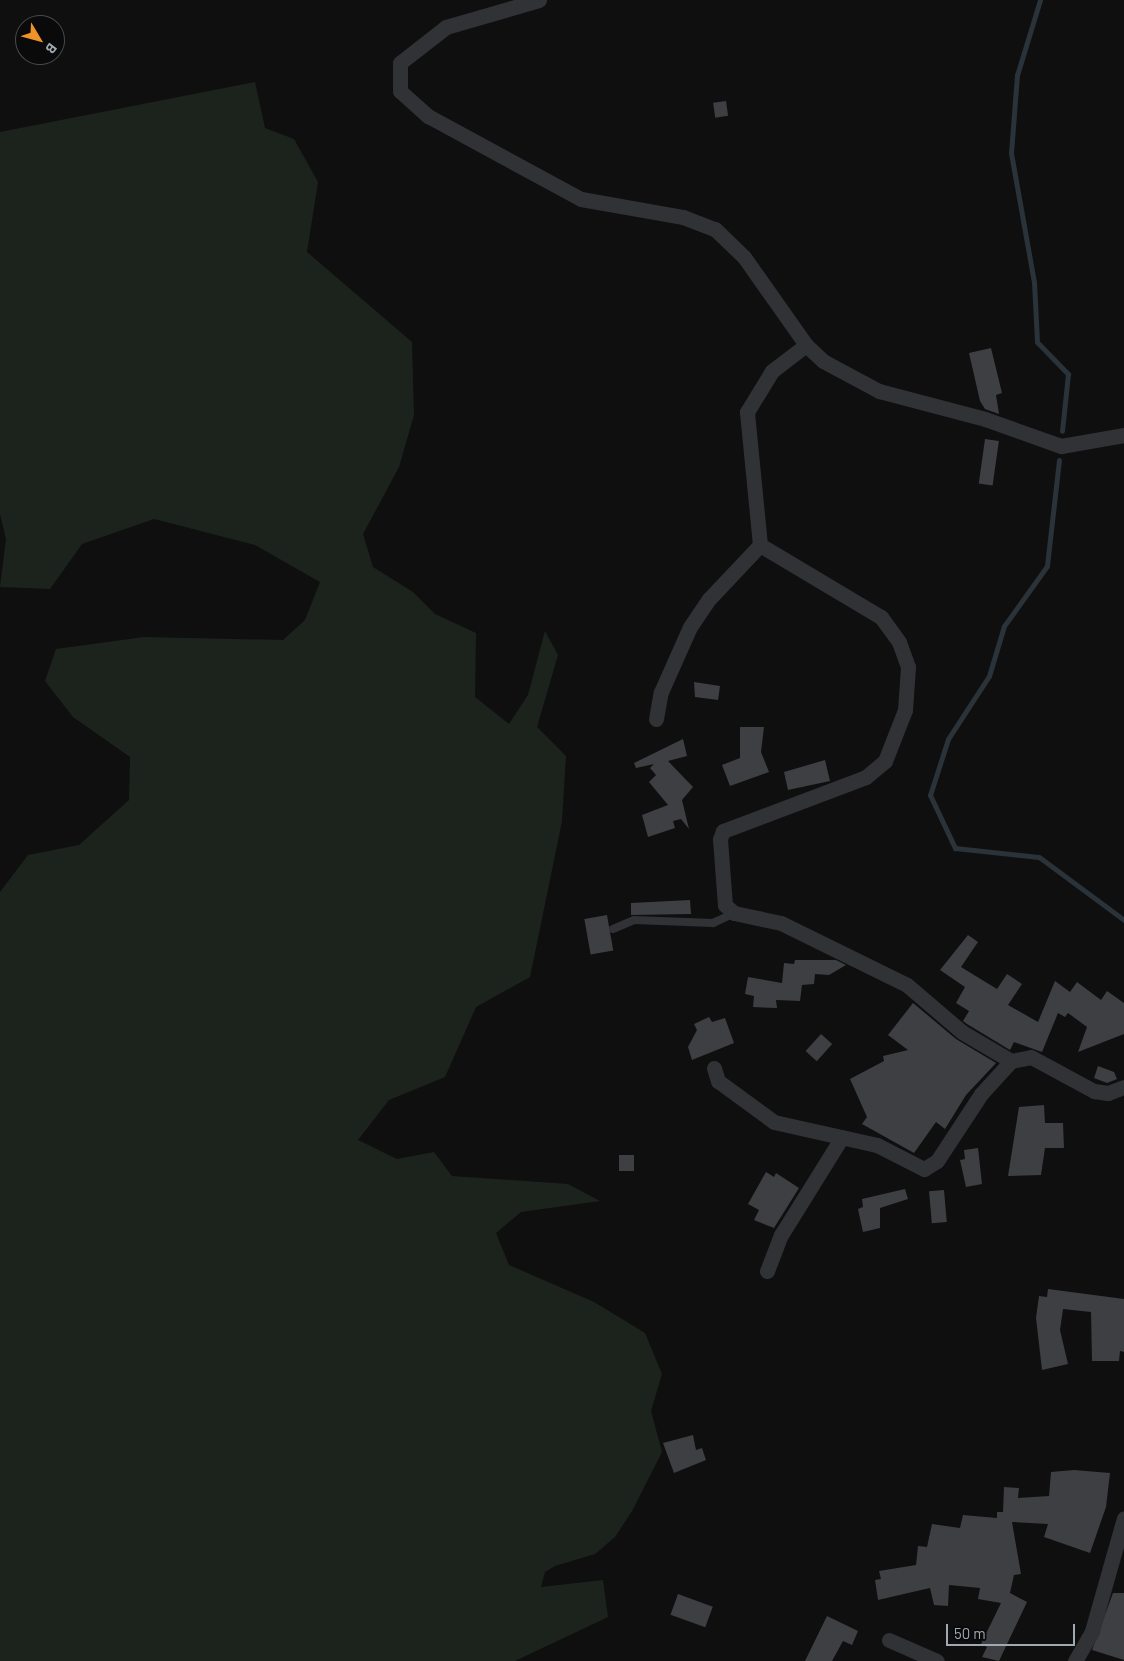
<!DOCTYPE html>
<html>
<head>
<meta charset="utf-8">
<style>
	body { margin:0 }
	#map { position:relative; width:1124px; height:1661px; overflow:hidden; background:#0f0f10; font-family:Barlow,sans-serif }
	div>[style] { position:absolute }
	.green>* { inset:0; background:#1c231c }
	.stream>* { height:5px; margin:-2.5px; padding:0 2.5px; transform-origin:2.5px; border-radius:2.5px; background:#293339 }
	.building>* { inset:0; background:#3e3f43; transform-origin:0 0 }
	.lane>* { height:8px; margin:-4px; padding:0 4px; transform-origin:4px; border-radius:4px; background:#303235 }
	.street>* { height:15px; margin:-7.5px; padding:0 7.5px; transform-origin:7.5px; border-radius:7.5px; background:#303235 }
	span { translate:-50% -50%; white-space:nowrap; text-align:center; line-height:1.15; -webkit-text-stroke:4px #0a0a0b; paint-order:stroke }
	.north { position:absolute; left:15px; top:15px; width:50px; height:50px; box-sizing:border-box; background:#0a0a0b; border:1px solid #46494d; border-radius:50%; rotate:127deg; font-size:14px; font-weight:700; line-height:20px; text-align:center; color:#a0a8b1 }
	.north::after { content:''; display:block; margin:auto; width:18px; height:22px; background:#ef9329; clip-path:polygon(50% 0,100% 100%,50% 72%,0 100%) }
	.scale { position:absolute; left:946px; top:1624px; width:129px; height:22px; box-sizing:border-box; border:2px solid #a0a8b1; border-top:0; padding-left:6px; font-size:15px; line-height:18px; white-space:nowrap; color:#a0a8b1; -webkit-text-stroke:4px #0a0a0b; paint-order:stroke }
</style>
</head>
<body>
<div id="map">
	<div class="green">
		<div style="clip-path:polygon(255px 82px,265px 128px,294px 139px,318px 182px,307px 252px,412px 342px,414px 415px,399px 467px,363px 534px,373px 567px,413px 592px,435px 614px,476px 633px,475px 697px,509px 724px,528px 695px,545px 631px,558px 655px,537px 727px,566px 756px,562px 821px,530px 977px,476px 1007px,445px 1077px,389px 1100px,358px 1140px,397px 1159px,434px 1152px,452px 1176px,568px 1184px,600px 1201px,521px 1212px,496px 1233px,509px 1265px,594px 1302px,645px 1333px,662px 1374px,651px 1411px,662px 1452px,632px 1511px,615px 1537px,595px 1554px,555px 1566px,545px 1572px,541px 1587px,603px 1580px,608px 1617px,515px 1661px,0 1661px,0 892px,28px 855px,79px 845px,129px 800px,130px 757px,73px 717px,45px 681px,56px 649px,144px 637px,283px 640px,305px 620px,320px 582px,255px 545px,154px 519px,82px 544px,50px 589px,0 587px,6px 539px,0 514px,0 132px)"></div>
	</div>
	<div class="stream">
		<div style="left:1040px;top:0;width:78px;rotate:107deg"></div>
		<div style="left:1017px;top:75px;width:78px;rotate:94.4deg"></div>
		<div style="left:1011px;top:153px;width:131px;rotate:79.9deg"></div>
		<div style="left:1034px;top:282px;width:60px;rotate:87.1deg"></div>
		<div style="left:1037px;top:342px;width:45px;rotate:45.9deg"></div>
		<div style="left:1068px;top:374px;width:57px;rotate:96deg"></div>
		<div style="left:1059px;top:460px;width:107px;rotate:96.5deg"></div>
		<div style="left:1047px;top:566px;width:74px;rotate:125.6deg"></div>
		<div style="left:1004px;top:626px;width:52px;rotate:106.7deg"></div>
		<div style="left:989px;top:676px;width:75px;rotate:123.1deg"></div>
		<div style="left:948px;top:739px;width:59px;rotate:107.8deg"></div>
		<div style="left:930px;top:795px;width:59px;rotate:64.7deg"></div>
		<div style="left:955px;top:848px;width:84px;rotate:6.1deg"></div>
		<div style="left:1039px;top:857px;width:106px;rotate:36.5deg"></div>
	</div>
	<div class="building">
		<div style="left:726px;top:101px;width:15px;height:13px;rotate:82deg"></div>
		<div style="clip-path:polygon(991px 348px,1002px 393px,996px 395px,999px 414px,985px 409px,980px 401px,969px 353px)"></div>
		<div style="left:985px;top:439px;width:14px;height:45px;rotate:8deg"></div>
		<div style="clip-path:polygon(694px 682px,720px 686px,718px 700px,695px 697px)"></div>
		<div style="clip-path:polygon(740px 727px,764px 727px,761px 752px,769px 772px,730px 786px,722px 765px,740px 758px)"></div>
		<div style="clip-path:polygon(683px 739px,687px 756px,668px 761px,693px 787px,682px 800px,689px 829px,681px 819px,673px 821px,675px 828px,648px 837px,642px 815px,668px 805px,649px 782px,656px 775px,650px 768px,654px 764px,636px 768px,634px 763px)"></div>
		<div style="clip-path:polygon(825px 760px,830px 781px,788px 790px,784px 772px)"></div>
		<div style="clip-path:polygon(690px 900px,691px 914px,631px 915px,631px 903px)"></div>
		<div style="left:607px;top:915px;width:36px;height:23px;rotate:80deg"></div>
		<div style="clip-path:polygon(968px 935px,978px 942px,961px 967px,997px 989px,1007px 974px,1022px 984px,1008px 1005px,1038px 1022px,1055px 981px,1070px 992px,1077px 982px,1101px 1000px,1107px 991px,1124px 1003px,1124px 1034px,1078px 1052px,1087px 1027px,1068px 1013px,1065px 1017px,1058px 1013px,1042px 1052px,1014px 1042px,1010px 1050px,967px 1024px,963px 1021px,969px 1011px,956px 1003px,965px 987px,940px 970px)"></div>
		<div style="clip-path:polygon(795px 960px,836px 960px,846px 965px,829px 975px,815px 974px,814px 984px,802px 985px,800px 1001px,776px 1000px,777px 1008px,753px 1007px,754px 996px,745px 994px,748px 977px,782px 983px,784px 963px,794px 964px)"></div>
		<div style="clip-path:polygon(913px 1003px,956px 1039px,996px 1063px,966px 1095px,945px 1129px,936px 1122px,914px 1153px,862px 1124px,867px 1117px,850px 1079px,884px 1061px,883px 1056px,908px 1050px,888px 1035px)"></div>
		<div style="clip-path:polygon(709px 1017px,712px 1022px,725px 1018px,734px 1043px,692px 1060px,688px 1047px,697px 1030px,694px 1024px)"></div>
		<div style="left:821px;top:1034px;width:15px;height:23px;rotate:42deg"></div>
		<div style="clip-path:polygon(1098px 1066px,1114px 1072px,1117px 1079px,1107px 1083px,1094px 1078px)"></div>
		<div style="clip-path:polygon(1044px 1105px,1045px 1123px,1063px 1123px,1064px 1148px,1045px 1148px,1041px 1175px,1008px 1176px,1019px 1107px)"></div>
		<div style="clip-path:polygon(978px 1148px,982px 1184px,966px 1187px,960px 1160px,965px 1159px,964px 1150px)"></div>
		<div style="left:634px;top:1155px;width:16px;height:15px;rotate:90deg"></div>
		<div style="clip-path:polygon(766px 1172px,774px 1177px,776px 1173px,799px 1188px,774px 1228px,754px 1220px,759px 1210px,748px 1204px)"></div>
		<div style="clip-path:polygon(905px 1189px,908px 1199px,880px 1208px,880px 1228px,863px 1232px,858px 1209px,863px 1207px,862px 1199px)"></div>
		<div style="left:944px;top:1190px;width:32px;height:15px;rotate:85deg"></div>
		<div style="clip-path:polygon(1048px 1289px,1124px 1299px,1124px 1352px,1120px 1351px,1119px 1361px,1092px 1361px,1091px 1312px,1063px 1309px,1060px 1330px,1068px 1364px,1042px 1370px,1036px 1318px,1039px 1296px,1047px 1297px)"></div>
		<div style="clip-path:polygon(693px 1435px,696px 1450px,702px 1448px,706px 1460px,674px 1473px,663px 1443px)"></div>
		<div style="clip-path:polygon(1074px 1470px,1110px 1473px,1106px 1507px,1090px 1553px,1044px 1537px,1048px 1524px,1012px 1522px,1021px 1574px,1014px 1575px,1010px 1593px,1027px 1602px,999px 1661px,982px 1657px,987px 1647px,981px 1644px,1001px 1603px,978px 1599px,980px 1588px,949px 1585px,948px 1606px,934px 1605px,930px 1588px,878px 1600px,875px 1580px,881px 1579px,879px 1571px,916px 1565px,918px 1546px,927px 1547px,932px 1524px,960px 1528px,963px 1515px,997px 1518px,997px 1512px,1003px 1512px,1004px 1487px,1019px 1488px,1018px 1498px,1049px 1496px,1051px 1472px)"></div>
		<div style="clip-path:polygon(1113px 1593px,1124px 1593px,1124px 1660px,1092px 1650px)"></div>
		<div style="left:678px;top:1594px;width:37px;height:22px;rotate:20deg"></div>
		<div style="clip-path:polygon(827px 1616px,858px 1631px,852px 1645px,843px 1641px,832px 1661px,805px 1661px)"></div>
	</div>
	<div class="lane">
		<div style="left:613px;top:929px;width:23px;rotate:-23deg"></div>
		<div style="left:634px;top:920px;width:79px;rotate:2.2deg"></div>
		<div style="left:713px;top:923px;width:23px;rotate:-25deg"></div>
	</div>
	<div class="street">
		<div style="left:539px;top:0;width:97px;rotate:163.8deg"></div>
		<div style="left:446px;top:27px;width:58px;rotate:142deg"></div>
		<div style="left:400px;top:63px;width:28px;rotate:90deg"></div>
		<div style="left:400px;top:91px;width:38px;rotate:42deg"></div>
		<div style="left:428px;top:116px;width:174px;rotate:28.5deg"></div>
		<div style="left:581px;top:199px;width:104px;rotate:10deg"></div>
		<div style="left:683px;top:217px;width:34px;rotate:21deg"></div>
		<div style="left:715px;top:229px;width:40px;rotate:44deg"></div>
		<div style="left:744px;top:257px;width:108px;rotate:54.8deg"></div>
		<div style="left:806px;top:345px;width:23px;rotate:43deg"></div>
		<div style="left:823px;top:361px;width:64px;rotate:28.2deg"></div>
		<div style="left:879px;top:391px;width:110px;rotate:14.8deg"></div>
		<div style="left:985px;top:419px;width:81px;rotate:19.6deg"></div>
		<div style="left:1061px;top:446px;width:64px;rotate:-9.9deg"></div>
		<div style="left:760px;top:545px;width:141px;rotate:30.8deg"></div>
		<div style="left:881px;top:617px;width:31px;rotate:54deg"></div>
		<div style="left:899px;top:642px;width:27px;rotate:70deg"></div>
		<div style="left:908px;top:667px;width:43px;rotate:94deg"></div>
		<div style="left:905px;top:710px;width:55px;rotate:111.4deg"></div>
		<div style="left:885px;top:761px;width:25px;rotate:140deg"></div>
		<div style="left:866px;top:777px;width:153px;rotate:159.3deg"></div>
		<div style="left:723px;top:831px;width:9px;rotate:111deg"></div>
		<div style="left:720px;top:839px;width:66px;rotate:85.7deg"></div>
		<div style="left:725px;top:905px;width:12px;rotate:42deg"></div>
		<div style="left:734px;top:913px;width:48px;rotate:12deg"></div>
		<div style="left:781px;top:923px;width:140px;rotate:26.2deg"></div>
		<div style="left:907px;top:985px;width:72px;rotate:40.5deg"></div>
		<div style="left:962px;top:1032px;width:57px;rotate:30.6deg"></div>
		<div style="left:656px;top:719px;width:27px;rotate:-80deg"></div>
		<div style="left:661px;top:692px;width:71px;rotate:-66deg"></div>
		<div style="left:690px;top:627px;width:34px;rotate:-56deg"></div>
		<div style="left:709px;top:599px;width:74px;rotate:-46.6deg"></div>
		<div style="left:760px;top:545px;width:134px;rotate:-95.6deg"></div>
		<div style="left:747px;top:412px;width:48px;rotate:-58.6deg"></div>
		<div style="left:772px;top:371px;width:43px;rotate:-37.4deg"></div>
		<div style="left:714px;top:1068px;width:14px;rotate:73deg"></div>
		<div style="left:718px;top:1081px;width:69px;rotate:36.2deg"></div>
		<div style="left:774px;top:1122px;width:106px;rotate:12.6deg"></div>
		<div style="left:877px;top:1145px;width:53px;rotate:27.1deg"></div>
		<div style="left:924px;top:1169px;width:15px;rotate:-32deg"></div>
		<div style="left:937px;top:1161px;width:80px;rotate:-56.7deg"></div>
		<div style="left:981px;top:1094px;width:45px;rotate:-47.7deg"></div>
		<div style="left:1011px;top:1061px;width:20px;rotate:-11deg"></div>
		<div style="left:1031px;top:1057px;width:72px;rotate:28.4deg"></div>
		<div style="left:1094px;top:1091px;width:14px;rotate:8deg"></div>
		<div style="left:1108px;top:1093px;width:17px;rotate:-21deg"></div>
		<div style="left:767px;top:1271px;width:39px;rotate:-69deg"></div>
		<div style="left:781px;top:1235px;width:115px;rotate:-58.1deg"></div>
		<div style="left:889px;top:1640px;width:52px;rotate:23.6deg"></div>
		<div style="left:1075px;top:1661px;width:34px;rotate:-60deg"></div>
		<div style="left:1092px;top:1631px;width:117px;rotate:-74.2deg"></div>
	</div>
	<div class="north">B</div>
	<div class="scale">50 m</div>
</div>
</body>
</html>
